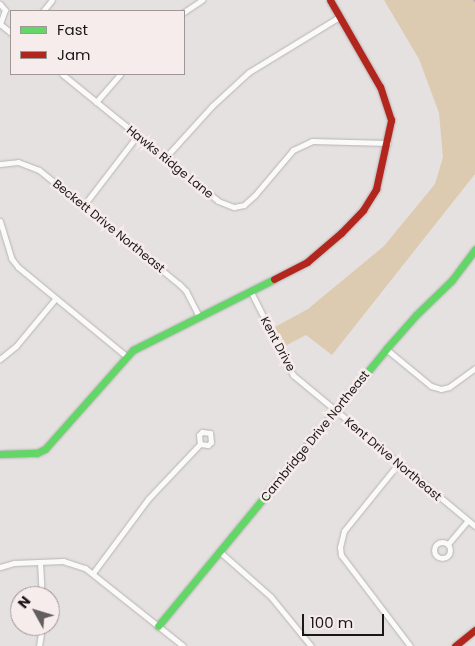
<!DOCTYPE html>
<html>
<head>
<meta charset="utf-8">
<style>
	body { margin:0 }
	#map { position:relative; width:475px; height:646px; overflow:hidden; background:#e6e1e1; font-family:Poppins,sans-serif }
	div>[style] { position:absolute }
	.green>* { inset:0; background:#dccab1 }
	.stream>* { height:2px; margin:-1px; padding:0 1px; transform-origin:1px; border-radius:1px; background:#c9a7c1 }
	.roads { filter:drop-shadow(0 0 1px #b8b4b4) drop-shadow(0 0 1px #b8b4b4) }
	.street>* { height:5px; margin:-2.5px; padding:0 2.5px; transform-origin:2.5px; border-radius:2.5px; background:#fbfafa }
	.street>.ring { margin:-2.5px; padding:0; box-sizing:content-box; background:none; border:5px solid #fbfafa; border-radius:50% }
	.fast>* { height:7px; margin:-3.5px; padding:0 3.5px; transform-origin:3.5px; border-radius:3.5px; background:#63d668 }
	.jam>* { height:7px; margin:-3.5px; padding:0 3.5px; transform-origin:3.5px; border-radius:3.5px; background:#b3261e }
	span { translate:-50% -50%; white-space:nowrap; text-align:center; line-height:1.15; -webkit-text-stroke:5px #f6eceb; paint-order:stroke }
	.street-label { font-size:12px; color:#1a1716 }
	.legend { position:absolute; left:10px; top:10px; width:175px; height:65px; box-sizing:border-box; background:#f6eceb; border:1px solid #9e9796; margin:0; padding:6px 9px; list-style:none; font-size:15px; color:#1a1716 }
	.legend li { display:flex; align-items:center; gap:10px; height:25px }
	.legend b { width:25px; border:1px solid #9e9796 }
	.north { position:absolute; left:10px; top:586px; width:50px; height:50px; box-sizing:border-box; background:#f6eceb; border:1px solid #9e9796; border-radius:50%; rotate:309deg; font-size:14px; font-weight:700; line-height:20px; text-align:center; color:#1a1716 }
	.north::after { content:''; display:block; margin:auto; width:18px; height:22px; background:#615e5d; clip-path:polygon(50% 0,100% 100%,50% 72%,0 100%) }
	.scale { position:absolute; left:302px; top:614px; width:82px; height:22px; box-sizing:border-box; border:2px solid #1a1716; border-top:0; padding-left:6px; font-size:15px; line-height:18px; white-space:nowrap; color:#1a1716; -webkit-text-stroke:4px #f6eceb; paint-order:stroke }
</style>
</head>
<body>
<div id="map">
	<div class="green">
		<div style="clip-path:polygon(384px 0,475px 0,475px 174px,332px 355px,306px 335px,285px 346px,275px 327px,308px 309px,384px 246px,435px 184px,443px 157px,439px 113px,419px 59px)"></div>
	</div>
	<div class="stream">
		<div style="left:474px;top:0;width:1px;rotate:45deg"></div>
	</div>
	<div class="roads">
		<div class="street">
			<div style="left:0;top:4px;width:8px;rotate:50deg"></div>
			<div style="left:5px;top:10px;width:15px;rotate:110deg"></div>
			<div style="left:0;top:24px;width:14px;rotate:39deg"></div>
			<div style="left:43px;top:11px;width:14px;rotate:-51deg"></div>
			<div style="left:184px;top:12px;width:22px;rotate:-34deg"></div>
			<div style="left:62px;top:74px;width:201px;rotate:39.1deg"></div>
			<div style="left:218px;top:201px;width:17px;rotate:21deg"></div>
			<div style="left:234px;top:207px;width:10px;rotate:-11deg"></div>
			<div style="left:244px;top:205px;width:15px;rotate:-42deg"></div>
			<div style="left:255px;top:195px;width:59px;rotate:-49.8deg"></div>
			<div style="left:293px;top:150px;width:21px;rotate:-25deg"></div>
			<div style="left:312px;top:141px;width:76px;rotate:1.5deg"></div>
			<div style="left:96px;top:102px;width:37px;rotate:-49deg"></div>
			<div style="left:164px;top:159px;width:72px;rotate:-47.8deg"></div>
			<div style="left:212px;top:106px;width:50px;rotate:-42.6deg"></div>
			<div style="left:249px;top:72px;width:105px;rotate:-31.4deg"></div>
			<div style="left:0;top:164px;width:18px;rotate:-6deg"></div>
			<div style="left:18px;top:162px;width:22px;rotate:21deg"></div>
			<div style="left:39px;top:170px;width:181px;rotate:39.2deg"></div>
			<div style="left:179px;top:284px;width:10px;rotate:45deg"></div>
			<div style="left:186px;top:291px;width:29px;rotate:63deg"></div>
			<div style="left:84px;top:205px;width:87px;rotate:-52.5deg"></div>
			<div style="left:0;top:221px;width:39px;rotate:73deg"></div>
			<div style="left:11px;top:258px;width:11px;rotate:52deg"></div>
			<div style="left:18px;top:267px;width:140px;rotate:39.5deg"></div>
			<div style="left:251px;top:292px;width:93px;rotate:63.2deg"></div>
			<div style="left:293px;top:375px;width:236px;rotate:39.7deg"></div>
			<div style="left:386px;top:349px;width:58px;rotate:39.4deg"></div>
			<div style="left:431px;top:386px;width:10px;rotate:17deg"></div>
			<div style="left:441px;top:389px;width:8px;rotate:-14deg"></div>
			<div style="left:449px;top:387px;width:32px;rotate:-36deg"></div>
			<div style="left:0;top:359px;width:21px;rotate:-39deg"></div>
			<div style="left:16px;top:346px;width:61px;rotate:-50.3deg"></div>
			<div style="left:398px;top:464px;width:86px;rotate:128.9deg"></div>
			<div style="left:344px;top:531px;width:16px;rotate:104deg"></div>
			<div style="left:340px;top:547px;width:8px;rotate:83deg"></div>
			<div style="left:341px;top:555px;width:114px;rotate:52.8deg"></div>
			<div class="ring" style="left:434px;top:542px;width:11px;height:11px"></div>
			<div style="left:448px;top:544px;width:30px;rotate:-50deg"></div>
			<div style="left:220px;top:552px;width:68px;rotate:41.4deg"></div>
			<div style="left:271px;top:597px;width:63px;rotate:50.8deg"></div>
			<div style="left:40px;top:562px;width:34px;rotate:87deg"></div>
			<div style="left:0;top:567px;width:15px;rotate:-16deg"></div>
			<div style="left:14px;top:563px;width:49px;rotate:-2.3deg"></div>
			<div style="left:63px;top:561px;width:23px;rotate:18deg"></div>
			<div style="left:85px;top:568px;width:125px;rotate:38.5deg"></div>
			<div style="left:93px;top:573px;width:92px;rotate:-53.4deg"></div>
			<div style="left:148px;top:499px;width:76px;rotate:-46.6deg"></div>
			<div style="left:200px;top:444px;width:8px;rotate:7deg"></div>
			<div style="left:208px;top:445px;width:4px;rotate:-45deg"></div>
			<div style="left:211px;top:442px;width:9px;rotate:-96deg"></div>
			<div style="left:210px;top:433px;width:8px;rotate:-173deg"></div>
			<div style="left:202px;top:432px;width:4px;rotate:135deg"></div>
			<div style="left:199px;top:435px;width:9px;rotate:84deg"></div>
			<div style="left:39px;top:646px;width:20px;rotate:-81deg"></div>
		</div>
		<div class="fast">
			<div style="left:0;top:454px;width:37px;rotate:-2deg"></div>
			<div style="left:37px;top:453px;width:9px;rotate:-27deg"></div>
			<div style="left:45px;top:449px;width:132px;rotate:-48.4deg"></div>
			<div style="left:133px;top:350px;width:158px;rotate:-26.7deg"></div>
			<div style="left:158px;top:626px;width:359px;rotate:-50.5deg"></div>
			<div style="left:386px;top:349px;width:45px;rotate:-48.6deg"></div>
			<div style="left:416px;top:315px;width:50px;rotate:-44.2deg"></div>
			<div style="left:452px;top:280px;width:39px;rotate:-53deg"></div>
		</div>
		<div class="jam">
			<div style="left:274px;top:279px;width:37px;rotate:-27deg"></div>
			<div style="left:307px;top:262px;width:45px;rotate:-40.5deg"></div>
			<div style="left:341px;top:233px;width:32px;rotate:-46deg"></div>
			<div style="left:363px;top:210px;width:25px;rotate:-58deg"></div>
			<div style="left:376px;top:189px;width:71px;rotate:-77.7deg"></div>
			<div style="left:391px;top:120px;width:35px;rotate:-108deg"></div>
			<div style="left:380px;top:87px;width:100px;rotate:-119.9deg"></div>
			<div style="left:455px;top:646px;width:26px;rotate:-39deg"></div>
		</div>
	</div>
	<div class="street-label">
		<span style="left:170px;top:162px;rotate:39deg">Hawks Ridge Lane</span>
		<span style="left:109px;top:226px;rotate:39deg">Beckett Drive Northeast</span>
		<span style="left:278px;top:344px;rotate:62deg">Kent Drive</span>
		<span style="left:315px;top:436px;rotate:-51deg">Cambridge Drive Northeast</span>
		<span style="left:393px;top:459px;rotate:40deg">Kent Drive Northeast</span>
	</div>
	<ul class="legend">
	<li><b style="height:6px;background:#63d668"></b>Fast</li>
	<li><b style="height:6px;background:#b3261e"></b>Jam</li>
	</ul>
	<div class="north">N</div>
	<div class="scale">100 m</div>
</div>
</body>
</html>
